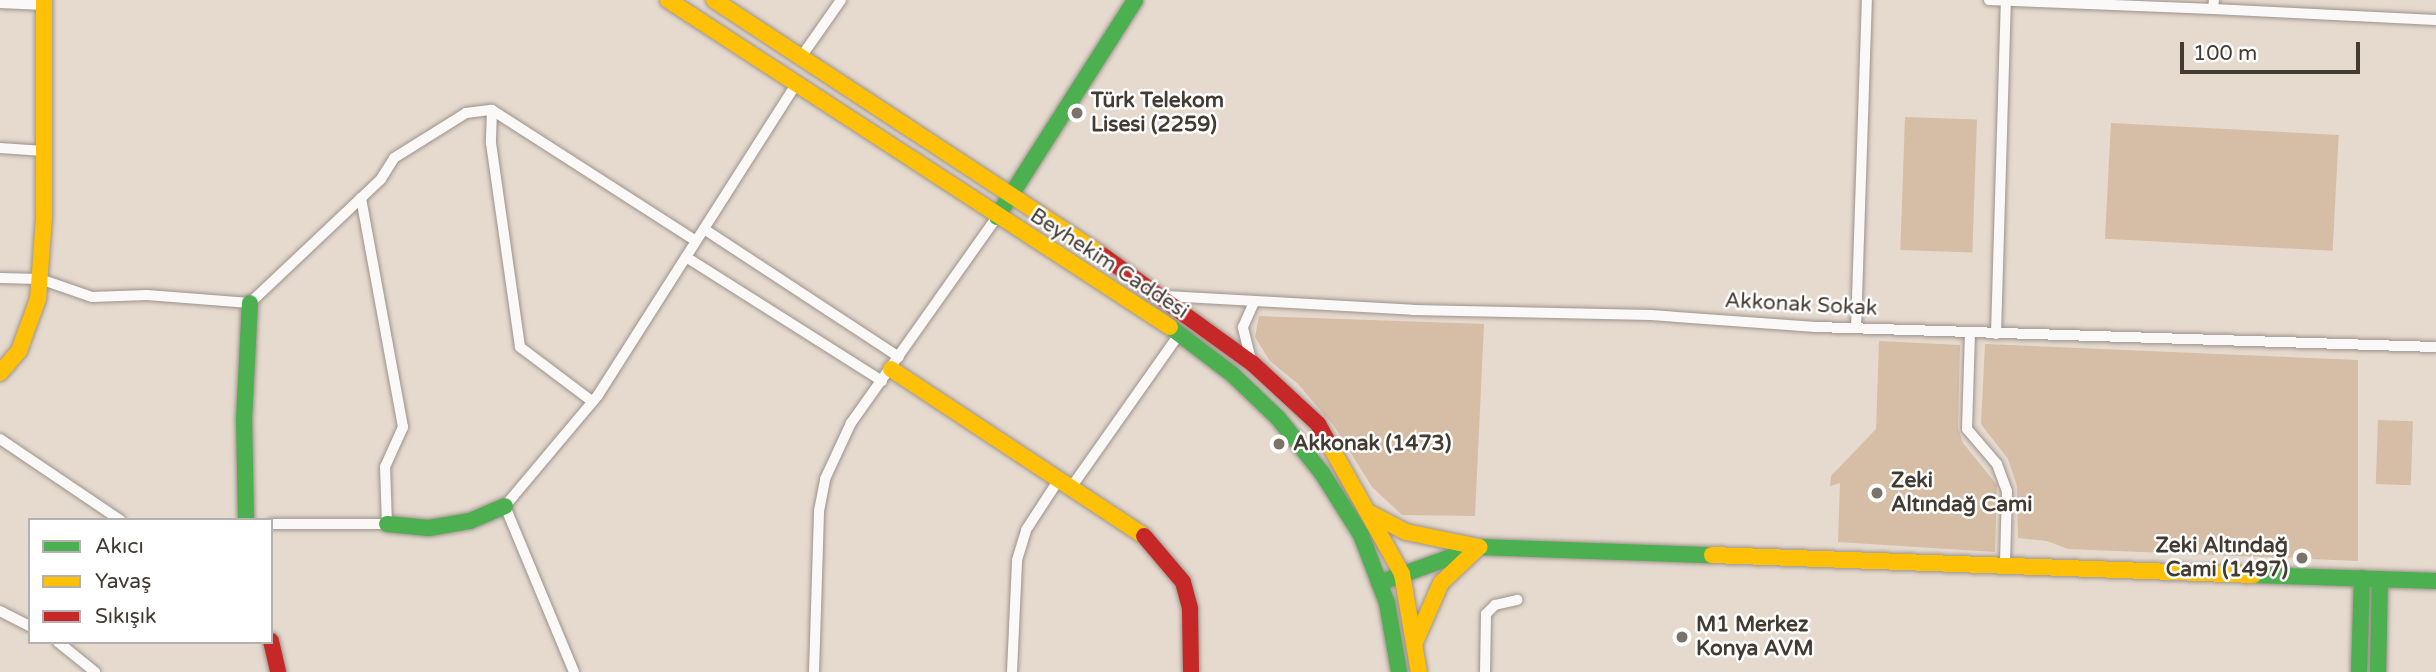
<!DOCTYPE html>
<html>
<head>
<meta charset="utf-8">
<style>
	body { margin:0 }
	#map { position:relative; width:2436px; height:672px; overflow:hidden; background:#e6dacf; font-family:"Varela Round",sans-serif }
	div>[style] { position:absolute }
	.green>* { inset:0; background:#d6bda6; transform-origin:0 0 }
	.roads { filter:drop-shadow(0 0 2px #9c938b) drop-shadow(0 0 2px #9c938b) }
	.street>* { height:10px; margin:-5px; padding:0 5px; transform-origin:5px; border-radius:5px; background:#fbf9f8 }
	.fast>* { height:16px; margin:-8px; padding:0 8px; transform-origin:8px; border-radius:8px; background:#4caf50 }
	.slow>* { height:16px; margin:-8px; padding:0 8px; transform-origin:8px; border-radius:8px; background:#ffc107 }
	.jam>* { height:16px; margin:-8px; padding:0 8px; transform-origin:8px; border-radius:8px; background:#c62828 }
	.dots>* { width:19px; height:19px; translate:-50% -50%; box-sizing:border-box; border:4px solid #fff; border-radius:50% }
	span { translate:-50% -50%; white-space:nowrap; text-align:center; line-height:1.15; -webkit-text-stroke:5px #fff; paint-order:stroke }
	.poi-label { font-size:21px; color:#433a32; font-weight:700 }
	.left { translate:0 -50%; text-align:left }
	.right { translate:-100% -50%; text-align:right }
	.street-label { font-size:21px; color:#433a32 }
	.legend { position:absolute; left:28px; top:518px; width:245px; height:126px; box-sizing:border-box; background:#fff; border:2px solid #b4b0ad; margin:0; padding:9px 12px; list-style:none; font-size:21px; color:#433a32 }
	.legend li { display:flex; align-items:center; gap:14px; height:35px }
	.legend b { width:35px; border:2px solid #b4b0ad }
	.scale { position:absolute; left:2180px; top:42px; width:180px; height:32px; box-sizing:border-box; border:4px solid #433a32; border-top:0; padding-left:9px; font-size:21px; line-height:24px; white-space:nowrap; color:#433a32; -webkit-text-stroke:5px #fff; paint-order:stroke }
</style>
</head>
<body>
<div id="map">
	<div class="green">
		<div style="left:1905px;top:117px;width:72px;height:133px;rotate:2deg"></div>
		<div style="left:2111px;top:123px;width:228px;height:116px;rotate:3deg"></div>
		<div style="clip-path:polygon(1259px 316px,1484px 324px,1475px 516px,1402px 515px,1372px 487px,1334px 426px,1298px 384px,1270px 361px,1255px 337px)"></div>
		<div style="clip-path:polygon(1879px 341px,1960px 345px,1958px 428px,1963px 443px,1997px 485px,1995px 552px,1838px 542px,1840px 483px,1830px 486px,1831px 476px,1876px 429px)"></div>
		<div style="clip-path:polygon(1985px 344px,2358px 360px,2358px 561px,2068px 549px,2047px 541px,2018px 538px,2017px 486px,2008px 459px,1981px 424px)"></div>
		<div style="left:2378px;top:420px;width:35px;height:64px;rotate:2deg"></div>
	</div>
	<div class="roads">
		<div class="street">
			<div style="left:1989px;top:0;width:224px;rotate:2.3deg"></div>
			<div style="left:2213px;top:9px;width:9px;rotate:-84deg"></div>
			<div style="left:0;top:3px;width:44px;rotate:2.6deg"></div>
			<div style="left:2213px;top:9px;width:223px;rotate:2.8deg"></div>
			<div style="left:801px;top:57px;width:70px;rotate:-54.9deg"></div>
			<div style="left:492px;top:110px;width:33px;rotate:92deg"></div>
			<div style="left:491px;top:143px;width:206px;rotate:81.9deg"></div>
			<div style="left:520px;top:347px;width:91px;rotate:37deg"></div>
			<div style="left:0;top:148px;width:44px;rotate:3.9deg"></div>
			<div style="left:704px;top:229px;width:233px;rotate:33.3deg"></div>
			<div style="left:686px;top:257px;width:232px;rotate:32.3deg"></div>
			<div style="left:0;top:278px;width:40px;rotate:1.4deg"></div>
			<div style="left:40px;top:279px;width:55px;rotate:19.1deg"></div>
			<div style="left:92px;top:297px;width:55px;rotate:-2.1deg"></div>
			<div style="left:147px;top:295px;width:103px;rotate:4.4deg"></div>
			<div style="left:250px;top:303px;width:180px;rotate:-43.4deg"></div>
			<div style="left:381px;top:179px;width:25px;rotate:-58deg"></div>
			<div style="left:394px;top:158px;width:85px;rotate:-32deg"></div>
			<div style="left:466px;top:113px;width:26px;rotate:-7deg"></div>
			<div style="left:492px;top:110px;width:242px;rotate:32.7deg"></div>
			<div style="left:1166px;top:296px;width:247px;rotate:3.2deg"></div>
			<div style="left:1413px;top:310px;width:238px;rotate:1.2deg"></div>
			<div style="left:1651px;top:315px;width:165px;rotate:4.2deg"></div>
			<div style="left:1816px;top:327px;width:620px;rotate:1.85deg"></div>
			<div style="left:1856px;top:328px;width:328px;rotate:-88.1deg"></div>
			<div style="left:1970px;top:333px;width:96px;rotate:91.8deg"></div>
			<div style="left:1967px;top:429px;width:46px;rotate:49.4deg"></div>
			<div style="left:1997px;top:464px;width:29px;rotate:70deg"></div>
			<div style="left:2007px;top:491px;width:72px;rotate:91.6deg"></div>
			<div style="left:1996px;top:334px;width:333px;rotate:-88.3deg"></div>
			<div style="left:1251px;top:360px;width:34px;rotate:-104deg"></div>
			<div style="left:1243px;top:327px;width:27px;rotate:-66deg"></div>
			<div style="left:0;top:439px;width:145px;rotate:34deg"></div>
			<div style="left:1070px;top:489px;width:191px;rotate:-54.8deg"></div>
			<div style="left:271px;top:524px;width:116px"></div>
			<div style="left:387px;top:524px;width:57px;rotate:-92deg"></div>
			<div style="left:385px;top:467px;width:44px;rotate:-65.8deg"></div>
			<div style="left:403px;top:427px;width:233px;rotate:-100.4deg"></div>
			<div style="left:0;top:611px;width:34px;rotate:27deg"></div>
			<div style="left:58px;top:642px;width:48px;rotate:39deg"></div>
			<div style="left:574px;top:672px;width:180px;rotate:-112.6deg"></div>
			<div style="left:505px;top:506px;width:145px;rotate:-50deg"></div>
			<div style="left:598px;top:395px;width:369px;rotate:-57.5deg"></div>
			<div style="left:814px;top:672px;width:161px;rotate:-88.2deg"></div>
			<div style="left:819px;top:511px;width:33px;rotate:-79deg"></div>
			<div style="left:825px;top:479px;width:62px;rotate:-65.1deg"></div>
			<div style="left:851px;top:423px;width:252px;rotate:-54.7deg"></div>
			<div style="left:1012px;top:672px;width:112px;rotate:-87.4deg"></div>
			<div style="left:1017px;top:560px;width:31px;rotate:-73deg"></div>
			<div style="left:1026px;top:530px;width:59px;rotate:-56.9deg"></div>
			<div style="left:1485px;top:672px;width:58px;rotate:-89deg"></div>
			<div style="left:1486px;top:614px;width:13px;rotate:-45deg"></div>
			<div style="left:1495px;top:605px;width:23px;rotate:-13deg"></div>
		</div>
		<div class="fast">
			<div style="left:997px;top:217px;width:257px;rotate:-57.5deg"></div>
			<div style="left:1170px;top:327px;width:78px;rotate:37.2deg"></div>
			<div style="left:1232px;top:374px;width:64px;rotate:43.7deg"></div>
			<div style="left:1278px;top:418px;width:70px;rotate:51.3deg"></div>
			<div style="left:1322px;top:473px;width:73px;rotate:57.8deg"></div>
			<div style="left:1361px;top:535px;width:73px;rotate:69.1deg"></div>
			<div style="left:1387px;top:603px;width:70px;rotate:80.1deg"></div>
			<div style="left:246px;top:520px;width:100px;rotate:-91.1deg"></div>
			<div style="left:244px;top:420px;width:117px;rotate:-87.1deg"></div>
			<div style="left:387px;top:524px;width:42px;rotate:5.4deg"></div>
			<div style="left:429px;top:528px;width:42px;rotate:-9.7deg"></div>
			<div style="left:470px;top:521px;width:38px;rotate:-23deg"></div>
			<div style="left:2254px;top:575px;width:182px;rotate:1.9deg"></div>
			<div style="left:1379px;top:583px;width:106px;rotate:-19.8deg"></div>
			<div style="left:1479px;top:547px;width:233px;rotate:2deg"></div>
			<div style="left:2359px;top:672px;width:94px;rotate:-88.2deg"></div>
			<div style="left:2378px;top:672px;width:93px;rotate:-88.8deg"></div>
		</div>
		<div class="slow">
			<div style="left:668px;top:0;width:599px;rotate:33.08deg"></div>
			<div style="left:714px;top:0;width:464px;rotate:33.3deg"></div>
			<div style="left:891px;top:369px;width:303px;rotate:33.4deg"></div>
			<div style="left:0;top:373px;width:29px;rotate:-49deg"></div>
			<div style="left:19px;top:351px;width:55px;rotate:-69.9deg"></div>
			<div style="left:38px;top:299px;width:81px;rotate:-85.8deg"></div>
			<div style="left:44px;top:218px;width:218px;rotate:-90deg"></div>
			<div style="left:1328px;top:442px;width:151px;rotate:60.7deg"></div>
			<div style="left:1402px;top:574px;width:99px;rotate:80.2deg"></div>
			<div style="left:1372px;top:514px;width:38px;rotate:28deg"></div>
			<div style="left:1406px;top:532px;width:75px;rotate:11.6deg"></div>
			<div style="left:1479px;top:547px;width:52px;rotate:136.5deg"></div>
			<div style="left:1441px;top:583px;width:62px;rotate:113.7deg"></div>
			<div style="left:1712px;top:555px;width:542px;rotate:2.11deg"></div>
		</div>
		<div class="jam">
			<div style="left:1102px;top:255px;width:185px;rotate:35.8deg"></div>
			<div style="left:1252px;top:363px;width:90px;rotate:42.7deg"></div>
			<div style="left:1318px;top:424px;width:21px;rotate:61deg"></div>
			<div style="left:1144px;top:536px;width:60px;rotate:49.7deg"></div>
			<div style="left:1183px;top:582px;width:28px;rotate:75deg"></div>
			<div style="left:1190px;top:609px;width:63px;rotate:89.1deg"></div>
			<div style="left:271px;top:641px;width:32px;rotate:77deg"></div>
		</div>
	</div>
	<div class="dots">
		<div style="left:1077px;top:113px;background:#7c7269"></div>
		<div style="left:1279px;top:444px;background:#7c7269"></div>
		<div style="left:1877px;top:493px;background:#7c7269"></div>
		<div style="left:2302px;top:558px;background:#7c7269"></div>
		<div style="left:1682px;top:637px;background:#7c7269"></div>
	</div>
	<div class="poi-label">
		<span class="left" style="left:1091px;top:113px">Türk Telekom<br>Lisesi (2259)</span>
		<span class="left" style="left:1293px;top:444px">Akkonak (1473)</span>
		<span class="left" style="left:1891px;top:493px">Zeki<br>Altındağ Cami</span>
		<span class="right" style="left:2288px;top:558px">Zeki Altındağ<br>Cami (1497)</span>
		<span class="left" style="left:1696px;top:637px">M1 Merkez<br>Konya AVM</span>
	</div>
	<div class="street-label">
		<span style="left:1109px;top:264px;rotate:33deg">Beyhekim Caddesi</span>
		<span style="left:1801px;top:305px;rotate:3deg">Akkonak Sokak</span>
	</div>
	<ul class="legend">
	<li><b style="height:9px;background:#4caf50"></b>Akıcı</li>
	<li><b style="height:9px;background:#ffc107"></b>Yavaş</li>
	<li><b style="height:9px;background:#c62828"></b>Sıkışık</li>
	</ul>
	<div class="scale">100 m</div>
</div>
</body>
</html>
